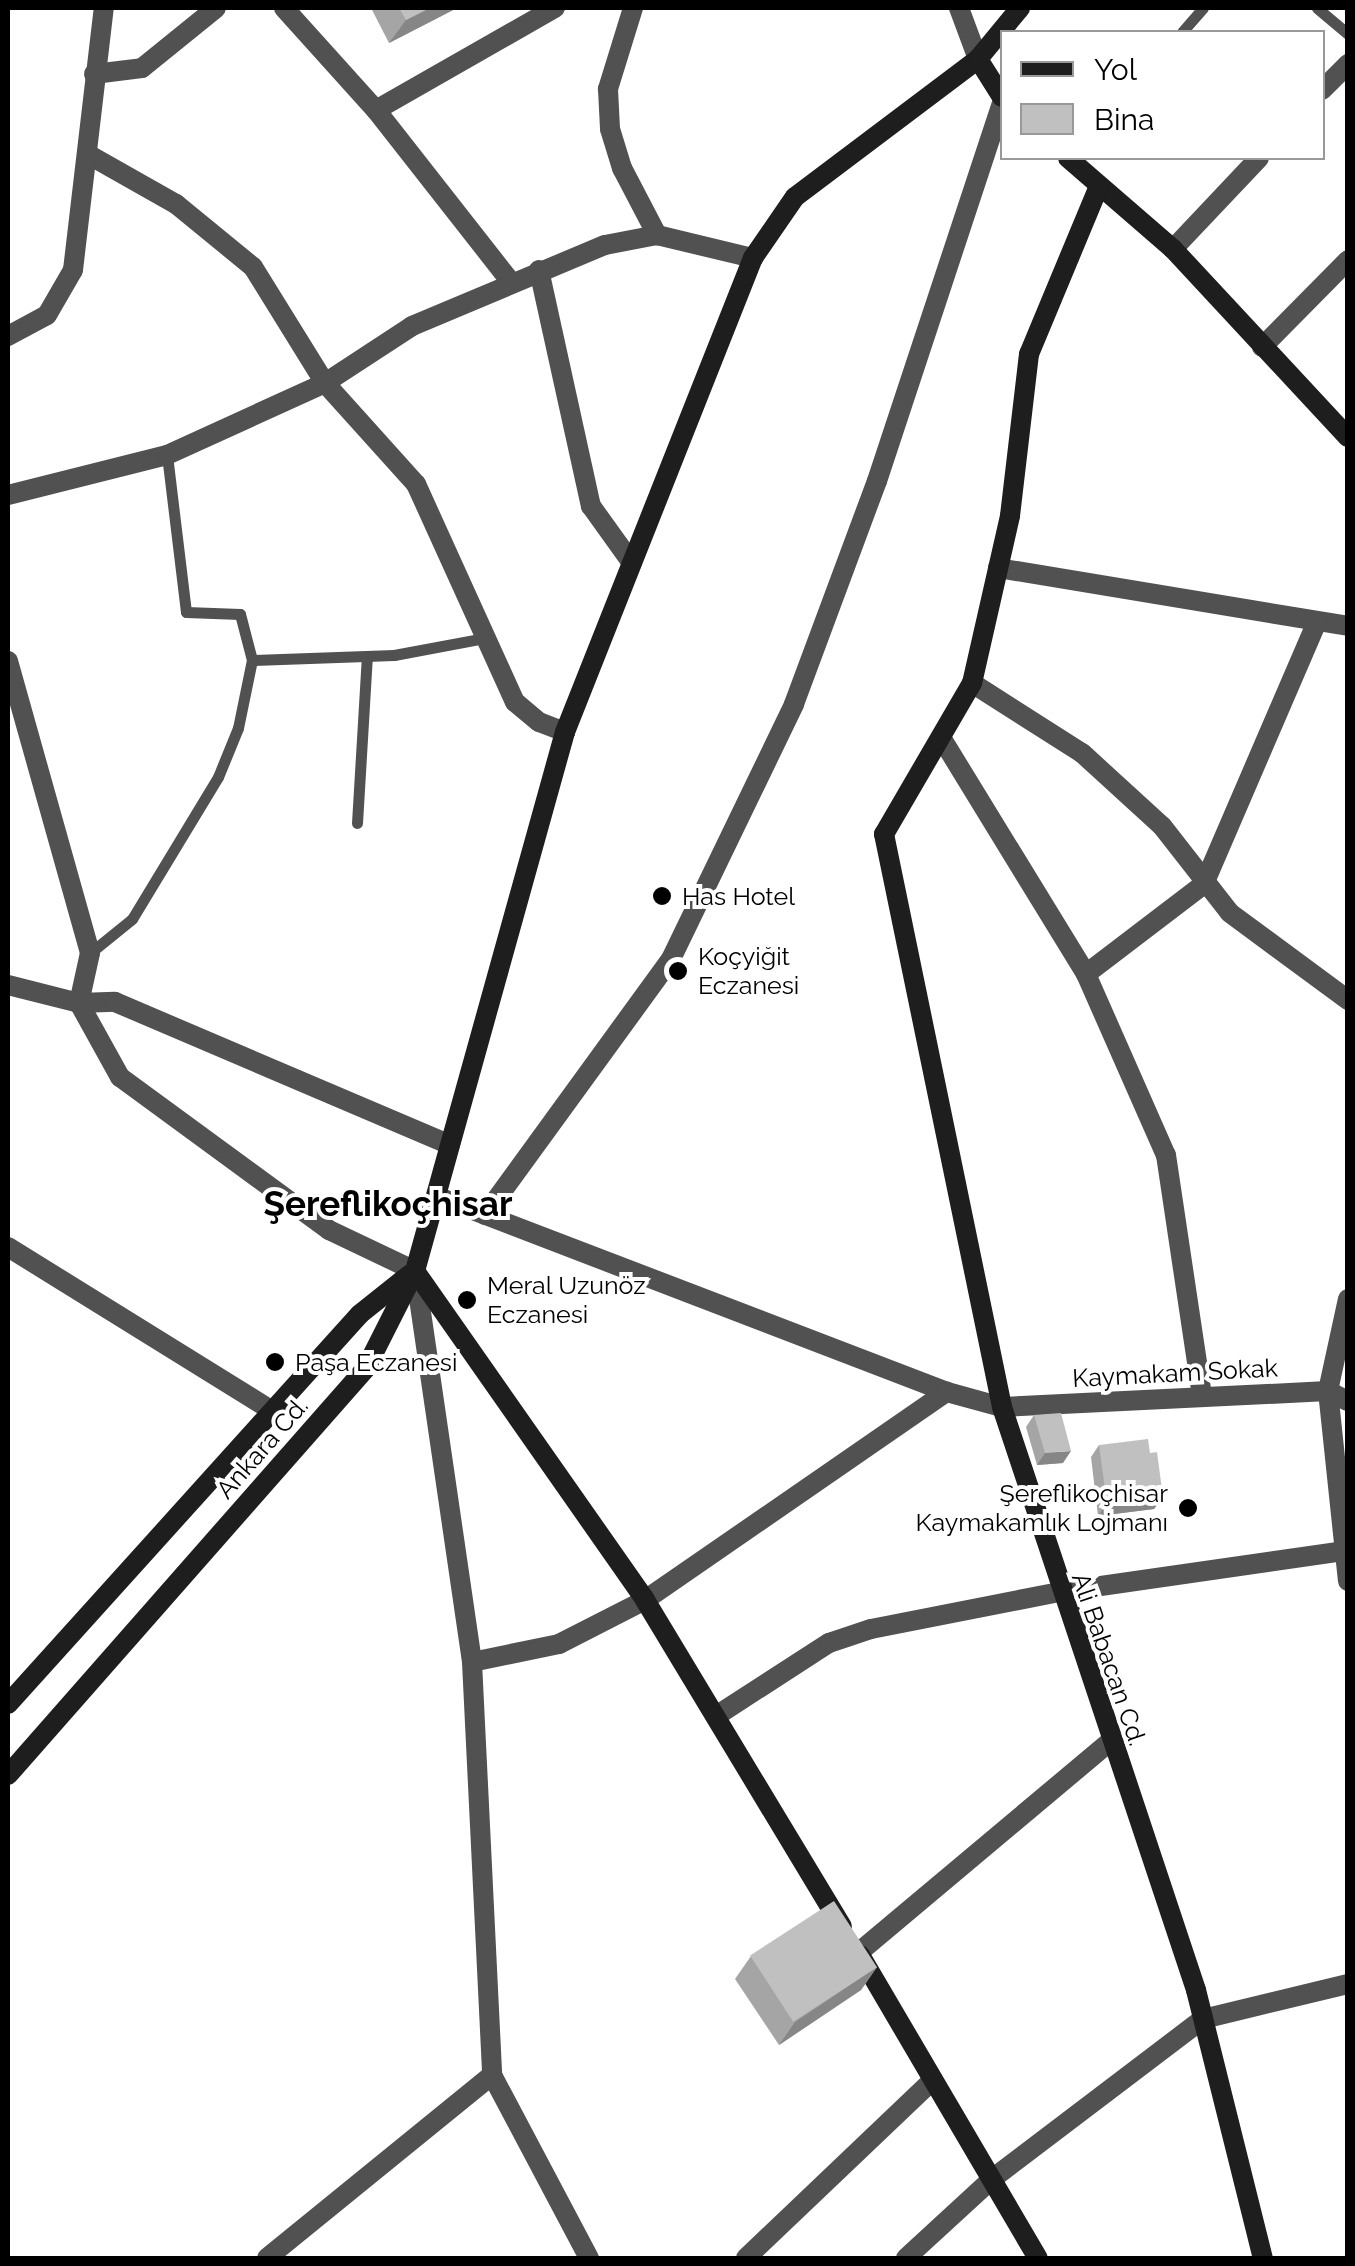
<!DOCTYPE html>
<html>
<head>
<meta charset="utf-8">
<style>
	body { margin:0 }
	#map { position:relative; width:1355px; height:2266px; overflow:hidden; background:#fff; font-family:Raleway,sans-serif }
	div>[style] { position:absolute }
	.lane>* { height:11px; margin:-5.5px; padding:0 5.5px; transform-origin:5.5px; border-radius:5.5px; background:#515151 }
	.street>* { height:20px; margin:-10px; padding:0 10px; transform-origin:10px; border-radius:10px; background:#515151 }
	.secondary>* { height:20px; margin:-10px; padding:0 10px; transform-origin:10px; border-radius:10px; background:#1e1e1e }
	.wall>* { inset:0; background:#a5a5a5 }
	.shaded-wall>* { inset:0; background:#868686 }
	.building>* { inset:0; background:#c0c0c0; transform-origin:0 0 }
	.dots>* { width:28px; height:28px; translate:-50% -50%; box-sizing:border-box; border:5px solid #fff; border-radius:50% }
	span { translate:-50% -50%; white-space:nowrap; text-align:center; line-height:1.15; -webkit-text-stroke:8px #fff; paint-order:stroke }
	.poi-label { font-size:25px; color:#000 }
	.left { translate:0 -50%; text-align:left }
	.right { translate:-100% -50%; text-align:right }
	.street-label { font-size:25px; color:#000 }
	.district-label { font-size:35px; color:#000; font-weight:700 }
	.frame { position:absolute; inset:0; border:10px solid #000; pointer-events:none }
	.legend { position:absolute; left:1000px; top:30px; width:325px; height:130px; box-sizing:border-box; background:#fff; border:2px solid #999; margin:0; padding:12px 18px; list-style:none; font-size:30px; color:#000 }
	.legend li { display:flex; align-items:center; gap:20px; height:50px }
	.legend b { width:50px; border:2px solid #999 }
</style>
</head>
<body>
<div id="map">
	<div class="lane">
		<div style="left:1317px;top:8px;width:40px;rotate:40deg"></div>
		<div style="left:1182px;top:32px;width:32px;rotate:-49deg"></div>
		<div style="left:167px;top:455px;width:158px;rotate:83.1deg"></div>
		<div style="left:186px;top:612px;width:54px;rotate:2.1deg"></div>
		<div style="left:240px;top:614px;width:48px;rotate:75.4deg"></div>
		<div style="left:252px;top:660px;width:142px;rotate:-2deg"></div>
		<div style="left:394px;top:655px;width:93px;rotate:-10.6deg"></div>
		<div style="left:357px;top:823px;width:167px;rotate:-86.6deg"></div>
		<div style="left:90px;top:953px;width:54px;rotate:-39deg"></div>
		<div style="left:132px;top:919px;width:166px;rotate:-58.8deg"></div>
		<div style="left:218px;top:777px;width:53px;rotate:-67.8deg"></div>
		<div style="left:238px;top:728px;width:69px;rotate:-78.4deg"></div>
	</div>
	<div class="street">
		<div style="left:284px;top:8px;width:137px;rotate:48deg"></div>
		<div style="left:376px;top:110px;width:217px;rotate:51.9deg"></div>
		<div style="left:633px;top:8px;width:85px;rotate:107.2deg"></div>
		<div style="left:608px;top:89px;width:40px;rotate:87.1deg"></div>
		<div style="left:610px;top:129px;width:41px;rotate:72.9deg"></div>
		<div style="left:622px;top:168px;width:76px;rotate:62.4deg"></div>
		<div style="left:959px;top:8px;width:54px;rotate:69.6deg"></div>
		<div style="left:94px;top:74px;width:48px;rotate:-7.1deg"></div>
		<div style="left:142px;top:68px;width:95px;rotate:-39deg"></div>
		<div style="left:1322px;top:90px;width:37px;rotate:-45deg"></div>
		<div style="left:376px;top:110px;width:206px;rotate:-29.7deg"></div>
		<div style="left:91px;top:156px;width:98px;rotate:29.5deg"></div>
		<div style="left:176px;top:204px;width:99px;rotate:39.3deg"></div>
		<div style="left:253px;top:267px;width:137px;rotate:58.2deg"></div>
		<div style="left:325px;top:383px;width:136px;rotate:48deg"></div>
		<div style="left:416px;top:484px;width:239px;rotate:65.6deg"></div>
		<div style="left:515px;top:702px;width:31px;rotate:40deg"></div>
		<div style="left:539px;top:722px;width:28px;rotate:21deg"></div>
		<div style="left:1173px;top:249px;width:125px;rotate:-46.6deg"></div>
		<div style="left:539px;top:270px;width:242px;rotate:77.6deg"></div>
		<div style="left:591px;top:506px;width:70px;rotate:54.3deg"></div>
		<div style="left:8px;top:336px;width:44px;rotate:-28.3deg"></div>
		<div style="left:47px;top:315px;width:52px;rotate:-60deg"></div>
		<div style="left:73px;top:270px;width:264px;rotate:-83.3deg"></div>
		<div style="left:1262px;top:347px;width:122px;rotate:-45.3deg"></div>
		<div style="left:8px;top:495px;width:164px;rotate:-14.1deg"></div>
		<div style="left:167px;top:455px;width:174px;rotate:-24.5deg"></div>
		<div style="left:325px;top:383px;width:104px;rotate:-33.2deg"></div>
		<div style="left:412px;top:326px;width:209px;rotate:-22.8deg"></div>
		<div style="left:605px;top:245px;width:53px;rotate:-10.9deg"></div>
		<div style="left:657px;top:235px;width:99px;rotate:13.5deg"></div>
		<div style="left:998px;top:568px;width:355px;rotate:9.4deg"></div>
		<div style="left:8px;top:661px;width:303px;rotate:74.3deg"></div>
		<div style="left:90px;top:953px;width:51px;rotate:102.4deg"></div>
		<div style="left:79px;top:1003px;width:85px;rotate:61deg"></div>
		<div style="left:120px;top:1077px;width:259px;rotate:36.2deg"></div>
		<div style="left:329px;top:1230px;width:95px;rotate:25.5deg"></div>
		<div style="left:415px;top:1271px;width:395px;rotate:81.7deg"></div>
		<div style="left:472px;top:1662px;width:413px;rotate:87.2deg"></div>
		<div style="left:492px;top:2075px;width:207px;rotate:62.1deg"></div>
		<div style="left:972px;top:683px;width:130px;rotate:32.5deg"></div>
		<div style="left:1082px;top:753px;width:108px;rotate:42.4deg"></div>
		<div style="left:1162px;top:826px;width:110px;rotate:52deg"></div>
		<div style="left:1230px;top:913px;width:147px;rotate:36.4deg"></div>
		<div style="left:942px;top:739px;width:276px;rotate:58.5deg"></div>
		<div style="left:1086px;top:974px;width:198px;rotate:66.2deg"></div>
		<div style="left:1166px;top:1155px;width:243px;rotate:81.5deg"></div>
		<div style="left:1086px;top:974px;width:148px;rotate:-37.3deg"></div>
		<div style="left:1204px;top:884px;width:285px;rotate:-66.7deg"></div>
		<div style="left:8px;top:985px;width:73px;rotate:14.2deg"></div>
		<div style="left:79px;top:1003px;width:36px;rotate:-2deg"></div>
		<div style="left:115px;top:1002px;width:364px;rotate:23.1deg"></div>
		<div style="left:436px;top:1196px;width:547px;rotate:20.98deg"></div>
		<div style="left:485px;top:1215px;width:316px;rotate:-54deg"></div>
		<div style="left:671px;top:959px;width:283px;rotate:-64.2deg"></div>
		<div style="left:794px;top:704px;width:238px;rotate:-69.6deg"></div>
		<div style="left:877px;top:481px;width:399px;rotate:-71.7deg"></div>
		<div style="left:8px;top:1247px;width:311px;rotate:31.8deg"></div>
		<div style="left:1348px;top:1299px;width:94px;rotate:102.3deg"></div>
		<div style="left:1328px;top:1391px;width:191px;rotate:84deg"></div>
		<div style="left:472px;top:1662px;width:89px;rotate:-11.7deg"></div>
		<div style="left:559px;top:1644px;width:97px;rotate:-27.1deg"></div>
		<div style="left:645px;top:1600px;width:367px;rotate:-34.6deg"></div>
		<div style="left:947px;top:1392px;width:57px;rotate:15.3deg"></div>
		<div style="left:1002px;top:1407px;width:326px;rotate:-2.8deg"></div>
		<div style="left:1328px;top:1391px;width:22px;rotate:27deg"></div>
		<div style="left:716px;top:1716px;width:135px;rotate:-32.9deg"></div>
		<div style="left:829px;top:1643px;width:44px;rotate:-18.4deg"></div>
		<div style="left:871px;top:1629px;width:192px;rotate:-11.1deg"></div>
		<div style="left:1059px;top:1592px;width:289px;rotate:-8.2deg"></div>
		<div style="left:858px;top:1953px;width:330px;rotate:-40deg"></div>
		<div style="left:267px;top:2258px;width:290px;rotate:-39.1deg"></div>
		<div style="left:746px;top:2258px;width:258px;rotate:-43.6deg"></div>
		<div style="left:906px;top:2258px;width:117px;rotate:-42.6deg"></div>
		<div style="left:992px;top:2179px;width:265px;rotate:-37.2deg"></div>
		<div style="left:1203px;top:2019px;width:149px;rotate:-13.6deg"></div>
	</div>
	<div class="secondary">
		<div style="left:978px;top:59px;width:45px;rotate:57.7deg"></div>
		<div style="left:1068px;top:158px;width:139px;rotate:40.9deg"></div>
		<div style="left:1173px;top:249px;width:257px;rotate:47.1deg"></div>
		<div style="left:1099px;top:186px;width:182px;rotate:112.6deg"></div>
		<div style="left:1029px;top:354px;width:163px;rotate:96.7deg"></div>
		<div style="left:1010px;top:516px;width:171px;rotate:102.8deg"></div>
		<div style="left:972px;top:683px;width:175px;rotate:120.2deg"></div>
		<div style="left:884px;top:834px;width:585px;rotate:78.36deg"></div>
		<div style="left:1002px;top:1407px;width:614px;rotate:71.59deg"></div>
		<div style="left:1196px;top:1990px;width:276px;rotate:76deg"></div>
		<div style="left:415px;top:1271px;width:401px;rotate:55deg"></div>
		<div style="left:645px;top:1600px;width:381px;rotate:58.9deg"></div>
		<div style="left:8px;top:1704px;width:525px;rotate:-47.93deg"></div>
		<div style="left:360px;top:1314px;width:63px;rotate:-38.5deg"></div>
		<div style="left:8px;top:1775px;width:542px;rotate:-48.66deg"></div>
		<div style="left:366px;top:1368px;width:109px;rotate:-63.2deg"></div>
		<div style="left:415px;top:1271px;width:559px;rotate:-74.45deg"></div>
		<div style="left:565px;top:732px;width:510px;rotate:-68.37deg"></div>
		<div style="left:753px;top:258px;width:74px;rotate:-55.5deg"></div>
		<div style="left:795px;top:197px;width:229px;rotate:-37deg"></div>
		<div style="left:978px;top:59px;width:66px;rotate:-50.5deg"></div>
		<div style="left:860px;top:1955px;width:351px;rotate:59.6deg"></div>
	</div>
	<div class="wall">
		<div style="clip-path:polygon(371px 8px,457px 8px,389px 43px)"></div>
		<div style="clip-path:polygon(1034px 1415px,1063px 1463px,1037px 1465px,1026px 1427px)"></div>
		<div style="clip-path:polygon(1099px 1445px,1150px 1453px,1163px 1497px,1154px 1509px,1098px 1516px,1091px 1457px)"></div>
		<div style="clip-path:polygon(751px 1956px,877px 1967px,861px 1990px,779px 2045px,735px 1979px)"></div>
	</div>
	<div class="shaded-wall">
		<div style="clip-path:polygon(430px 8px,457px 8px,389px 43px,406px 20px)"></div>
		<div style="clip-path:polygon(1071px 1451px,1063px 1463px,1037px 1465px,1045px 1453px)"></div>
		<div style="clip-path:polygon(1163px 1497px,1154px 1509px,1098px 1516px,1107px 1504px)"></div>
		<div style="clip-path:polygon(877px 1967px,861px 1990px,779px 2045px,795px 2022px)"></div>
	</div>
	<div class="building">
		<div style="clip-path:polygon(399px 8px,430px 8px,406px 20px)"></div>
		<div style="clip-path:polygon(1061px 1413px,1071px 1451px,1045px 1453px,1034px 1415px)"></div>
		<div style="clip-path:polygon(1148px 1439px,1150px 1453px,1157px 1452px,1163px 1497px,1107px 1504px,1099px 1445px)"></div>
		<div style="left:834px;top:1901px;width:79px;height:100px;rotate:57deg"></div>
	</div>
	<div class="dots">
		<div style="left:662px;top:896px;background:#000"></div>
		<div style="left:678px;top:971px;background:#000"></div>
		<div style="left:467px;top:1300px;background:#000"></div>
		<div style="left:275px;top:1362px;background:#000"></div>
		<div style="left:1188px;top:1508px;background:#000"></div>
	</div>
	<div class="poi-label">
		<span class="left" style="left:682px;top:896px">Has Hotel</span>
		<span class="left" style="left:698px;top:971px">Koçyiğit<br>Eczanesi</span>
		<span class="left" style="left:487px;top:1300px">Meral Uzunöz<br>Eczanesi</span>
		<span class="left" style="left:295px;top:1362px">Paşa Eczanesi</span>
		<span class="right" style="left:1168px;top:1508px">Şereflikoçhisar<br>Kaymakamlık Lojmanı</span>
	</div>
	<div class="street-label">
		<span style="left:1175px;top:1373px;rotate:-3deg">Kaymakam Sokak</span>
		<span style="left:262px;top:1448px;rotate:-49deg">Ankara Cd.</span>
		<span style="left:1109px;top:1659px;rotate:71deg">Ali Babacan Cd.</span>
	</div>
	<div class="district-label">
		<span style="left:388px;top:1204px">Şereflikoçhisar</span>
	</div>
	<div class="frame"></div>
	<ul class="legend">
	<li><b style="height:12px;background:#1e1e1e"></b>Yol</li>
	<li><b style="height:28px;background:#c0c0c0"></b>Bina</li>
	</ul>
</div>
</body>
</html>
